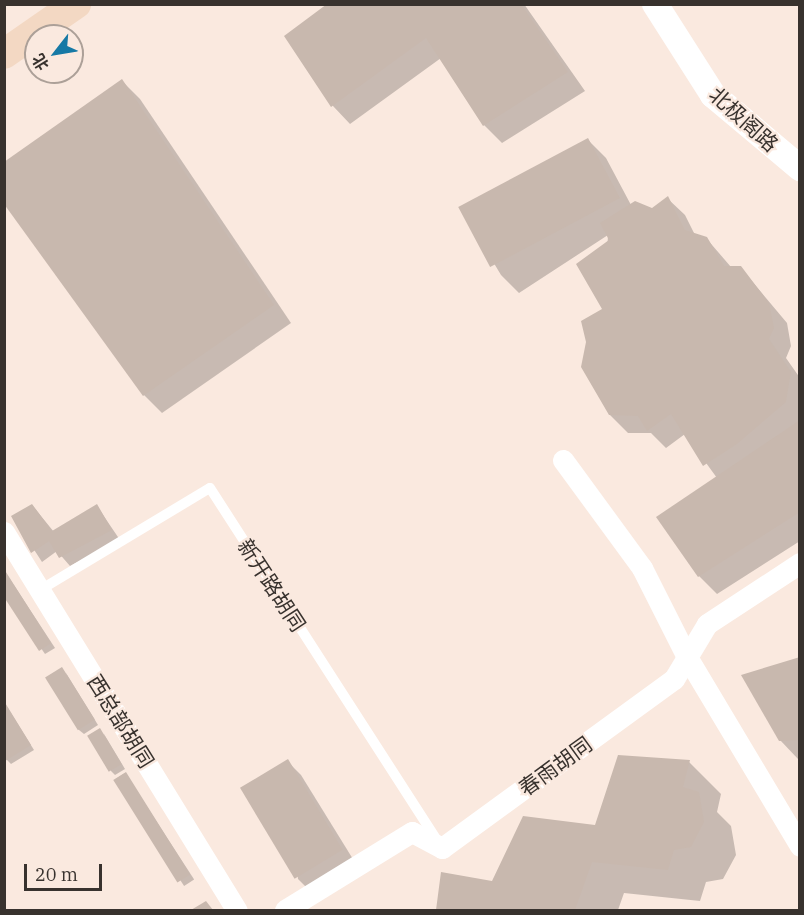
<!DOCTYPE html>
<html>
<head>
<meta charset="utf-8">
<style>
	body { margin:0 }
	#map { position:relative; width:804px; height:915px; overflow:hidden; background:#fae9df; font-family:"IBM Plex Serif","Noto Sans SC",serif }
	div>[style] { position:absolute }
	.shadow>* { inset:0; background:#0003; transform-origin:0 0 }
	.building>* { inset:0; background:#c8b8ae; transform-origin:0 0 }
	.service>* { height:10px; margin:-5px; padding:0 5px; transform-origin:5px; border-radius:5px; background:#fff }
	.minor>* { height:21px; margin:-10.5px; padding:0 10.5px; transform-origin:10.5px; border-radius:10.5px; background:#fff }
	.tertiary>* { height:26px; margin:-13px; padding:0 13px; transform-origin:13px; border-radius:13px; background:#fff }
	.secondary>* { height:30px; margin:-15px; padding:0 15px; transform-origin:15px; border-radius:15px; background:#f3d8c3 }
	span { translate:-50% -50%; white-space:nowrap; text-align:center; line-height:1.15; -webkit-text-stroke:4.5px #fae9df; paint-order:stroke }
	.street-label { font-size:21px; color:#38322e }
	.frame { position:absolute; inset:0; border:6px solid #38322e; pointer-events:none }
	.north { position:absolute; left:24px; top:24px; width:60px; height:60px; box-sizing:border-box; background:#fae9df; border:2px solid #aca098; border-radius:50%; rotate:239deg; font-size:16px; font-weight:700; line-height:24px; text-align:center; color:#38322e }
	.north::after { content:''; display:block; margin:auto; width:21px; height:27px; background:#1679a5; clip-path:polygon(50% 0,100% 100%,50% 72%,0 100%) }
	.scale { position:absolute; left:24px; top:864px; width:78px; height:27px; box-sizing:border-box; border:3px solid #38322e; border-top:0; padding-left:8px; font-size:18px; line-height:21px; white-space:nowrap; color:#38322e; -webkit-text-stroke:4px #fae9df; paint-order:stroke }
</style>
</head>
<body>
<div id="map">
	<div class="shadow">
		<div style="clip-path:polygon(329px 4px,524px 4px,585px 91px,502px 143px,484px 125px,441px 58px,350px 124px,333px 106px,286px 36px)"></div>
		<div style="clip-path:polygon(122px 81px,140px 99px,291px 323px,162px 413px,144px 395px)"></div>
		<div style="clip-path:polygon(588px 140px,606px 158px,631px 205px,653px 210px,667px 198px,685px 215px,695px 235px,706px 238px,731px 267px,740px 267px,787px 323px,791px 346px,786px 358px,800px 378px,800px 541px,717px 594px,699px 576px,717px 478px,685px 434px,666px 448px,651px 433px,628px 433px,610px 415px,604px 309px,608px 235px,519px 293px,501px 275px,468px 220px)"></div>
		<div style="clip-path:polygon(32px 505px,54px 532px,97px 506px,120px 540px,70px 566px,57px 551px,42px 562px,13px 517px)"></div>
		<div style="clip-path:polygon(4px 570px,55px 648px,45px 654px,4px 594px)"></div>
		<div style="clip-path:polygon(800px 658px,800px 758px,798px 759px,780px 740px)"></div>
		<div style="clip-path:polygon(66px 673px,98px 725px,84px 734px,79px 730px)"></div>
		<div style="clip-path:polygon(4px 702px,34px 750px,11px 764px,4px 757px)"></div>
		<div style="clip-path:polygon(104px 734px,125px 769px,115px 775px,111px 771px)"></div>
		<div style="clip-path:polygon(287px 761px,301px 775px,356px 864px,312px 893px,298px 879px)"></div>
		<div style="clip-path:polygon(689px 762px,721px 794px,717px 812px,731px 826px,736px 855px,723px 879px,706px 882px,700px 901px,624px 893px,618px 910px,438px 910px,442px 873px,493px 882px,596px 826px)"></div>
		<div style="left:125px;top:773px;width:127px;height:12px;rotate:57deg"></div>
	</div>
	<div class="building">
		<div style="clip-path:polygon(327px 4px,521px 4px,568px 72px,483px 126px,426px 38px,331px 107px,284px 36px)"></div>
		<div style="clip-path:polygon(122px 79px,274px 305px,143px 396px,4px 204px,4px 162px)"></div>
		<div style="left:588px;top:138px;width:68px;height:147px;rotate:62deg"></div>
		<div style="clip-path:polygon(668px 196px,685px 230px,707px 237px,724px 266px,741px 266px,769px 303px,774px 328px,769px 339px,791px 372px,786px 402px,737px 444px,703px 466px,671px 414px,647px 431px,638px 416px,609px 415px,581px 367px,586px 342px,581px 321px,602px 309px,576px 264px,609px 240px,600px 223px,635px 201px,652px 208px)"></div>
		<div style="clip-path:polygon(800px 420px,800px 512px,698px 577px,656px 517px)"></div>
		<div style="clip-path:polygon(32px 504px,52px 531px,97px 504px,112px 530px,59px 558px,49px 541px,31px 553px,11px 516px)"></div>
		<div style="clip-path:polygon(4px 569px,51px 643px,39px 651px,4px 597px)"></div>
		<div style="clip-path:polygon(800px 657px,800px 740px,779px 741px,741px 675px)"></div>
		<div style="left:62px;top:667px;width:62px;height:20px;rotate:58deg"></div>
		<div style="clip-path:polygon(4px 701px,31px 745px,5px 761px,4px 760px)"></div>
		<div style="left:100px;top:728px;width:42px;height:15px;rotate:59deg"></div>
		<div style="clip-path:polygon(618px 755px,690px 760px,683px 787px,699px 792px,704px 822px,691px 847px,674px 850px,668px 870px,592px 862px,575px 910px,436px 910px,441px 872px,492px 881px,523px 816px,595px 825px)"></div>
		<div style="left:288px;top:759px;width:106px;height:56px;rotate:59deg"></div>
		<div style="left:126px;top:772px;width:121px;height:15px;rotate:58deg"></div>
		<div style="clip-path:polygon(206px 901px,213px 910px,191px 910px)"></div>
	</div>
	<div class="service">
		<div style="left:40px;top:590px;width:198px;rotate:-31deg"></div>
		<div style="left:210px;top:488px;width:419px;rotate:57.2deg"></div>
	</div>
	<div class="minor">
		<div style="left:563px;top:460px;width:134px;rotate:53.8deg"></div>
		<div style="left:642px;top:568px;width:100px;rotate:63.2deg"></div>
		<div style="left:687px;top:657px;width:220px;rotate:59.1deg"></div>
		<div style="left:4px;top:532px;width:444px;rotate:58.4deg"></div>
		<div style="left:285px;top:910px;width:149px;rotate:-31.6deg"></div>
		<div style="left:412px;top:832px;width:34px;rotate:28deg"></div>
		<div style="left:442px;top:848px;width:287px;rotate:-36.1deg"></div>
		<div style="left:674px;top:679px;width:64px;rotate:-59deg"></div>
		<div style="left:707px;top:624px;width:111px;rotate:-33.3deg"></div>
	</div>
	<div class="tertiary">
		<div style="left:655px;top:4px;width:108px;rotate:57.5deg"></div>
		<div style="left:713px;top:95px;width:114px;rotate:40deg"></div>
	</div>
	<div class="secondary">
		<div style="left:4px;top:54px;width:88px;rotate:-34.8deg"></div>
	</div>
	<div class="street-label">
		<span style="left:744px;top:119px;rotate:42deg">北极阁路</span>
		<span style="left:272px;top:585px;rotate:57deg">新开路胡同</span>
		<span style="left:121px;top:721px;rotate:58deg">西总部胡同</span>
		<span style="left:555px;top:766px;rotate:-36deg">春雨胡同</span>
	</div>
	<div class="frame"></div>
	<div class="north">北</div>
	<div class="scale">20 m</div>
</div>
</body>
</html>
